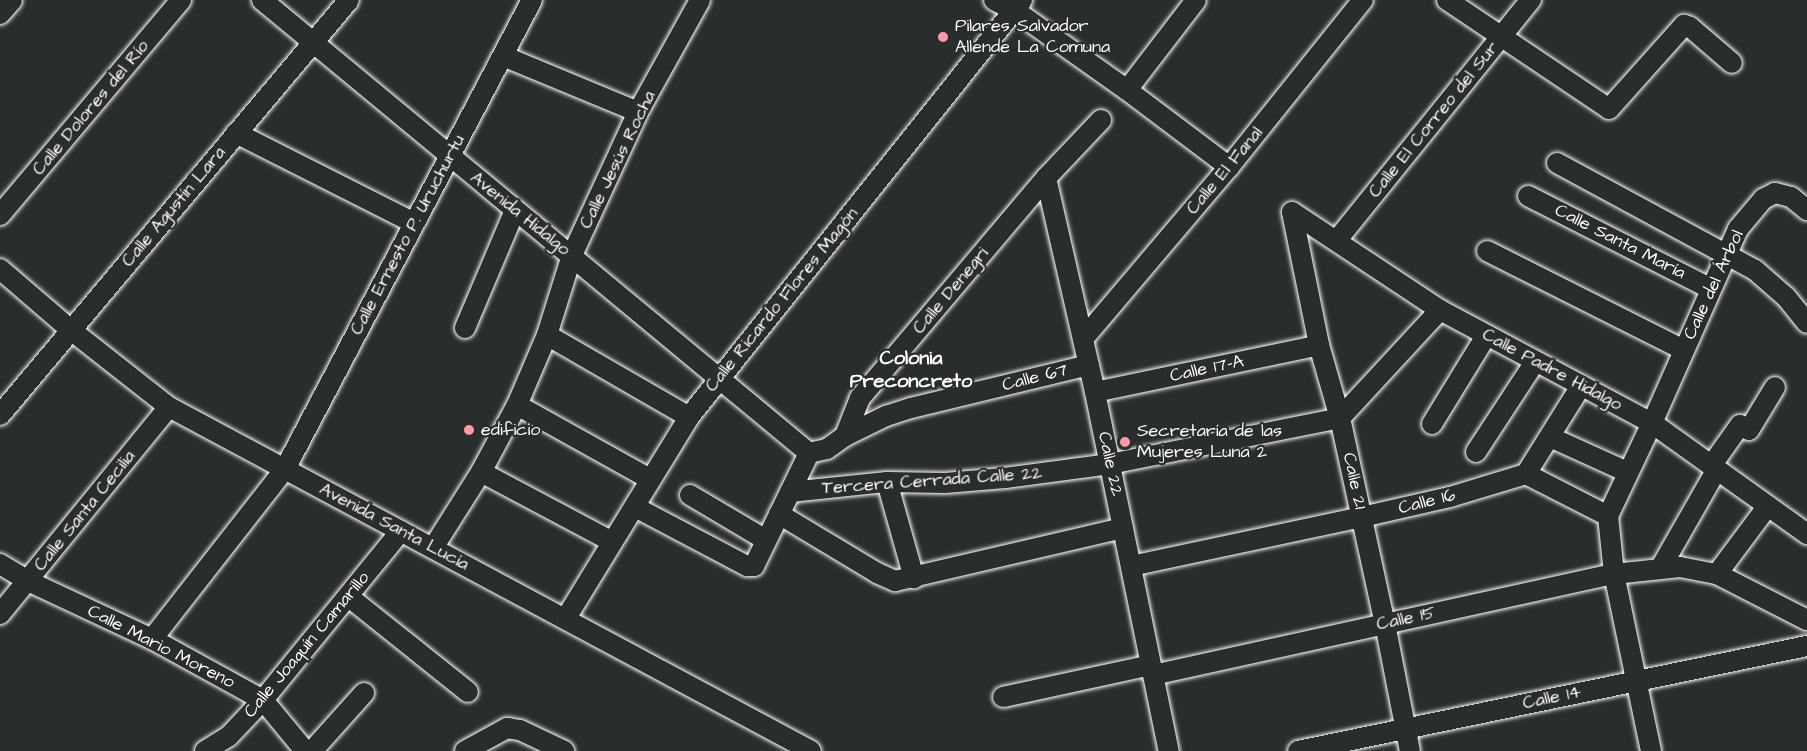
<!DOCTYPE html>
<html>
<head>
<meta charset="utf-8">
<style>
	body { margin:0 }
	#map { position:relative; width:1807px; height:751px; overflow:hidden; background:#2a2d2e; font-family:"Architects Daughter",sans-serif }
	div>[style] { position:absolute }
	.roads { filter:drop-shadow(0 0 2px #fff) drop-shadow(0 0 2px #fff) }
	.minor>* { height:20px; margin:-10px; padding:0 10px; transform-origin:10px; border-radius:10px; background:#2a2d2e }
	.dots>* { width:16px; height:16px; translate:-50% -50%; box-sizing:border-box; border:3px solid #2a2d2e; border-radius:50% }
	span { translate:-50% -50%; white-space:nowrap; text-align:center; line-height:1.15; -webkit-text-stroke:4.5px #2a2d2e; paint-order:stroke }
	.poi-label { font-size:18px; color:#fff }
	.left { translate:0 -50%; text-align:left }
	.street-label { font-size:18px; color:#fff }
	.neighbourhood-label { font-size:20px; color:#fff; font-weight:700 }
</style>
</head>
<body>
<div id="map">
	<div class="roads">
		<div class="minor">
			<div style="left:262px;top:0;width:710px;rotate:39.63deg"></div>
			<div style="left:809px;top:453px;width:18px;rotate:-13deg"></div>
			<div style="left:827px;top:449px;width:22px;rotate:-36deg"></div>
			<div style="left:845px;top:436px;width:41px;rotate:-68.5deg"></div>
			<div style="left:860px;top:398px;width:288px;rotate:-49.8deg"></div>
			<div style="left:1046px;top:178px;width:80px;rotate:-46.5deg"></div>
			<div style="left:994px;top:0;width:22px;rotate:27deg"></div>
			<div style="left:1014px;top:10px;width:138px;rotate:35.3deg"></div>
			<div style="left:1127px;top:90px;width:128px;rotate:37deg"></div>
			<div style="left:1447px;top:0;width:195px;rotate:33.9deg"></div>
			<div style="left:1609px;top:109px;width:113px;rotate:-48.2deg"></div>
			<div style="left:1684px;top:25px;width:6px;rotate:18deg"></div>
			<div style="left:1690px;top:27px;width:55px;rotate:40.6deg"></div>
			<div style="left:0;top:14px;width:18px;rotate:-49deg"></div>
			<div style="left:503px;top:56px;width:146px;rotate:22.5deg"></div>
			<div style="left:1127px;top:90px;width:113px;rotate:-52.5deg"></div>
			<div style="left:236px;top:133px;width:199px;rotate:26.8deg"></div>
			<div style="left:1557px;top:163px;width:225px;rotate:28.4deg"></div>
			<div style="left:1755px;top:270px;width:41px;rotate:41.1deg"></div>
			<div style="left:1786px;top:297px;width:33px;rotate:51deg"></div>
			<div style="left:1046px;top:178px;width:220px;rotate:77.1deg"></div>
			<div style="left:1095px;top:392px;width:367px;rotate:78.4deg"></div>
			<div style="left:1528px;top:196px;width:205px;rotate:26.9deg"></div>
			<div style="left:1292px;top:212px;width:178px;rotate:33.5deg"></div>
			<div style="left:1440px;top:310px;width:240px;rotate:28.1deg"></div>
			<div style="left:1652px;top:423px;width:191px;rotate:35.6deg"></div>
			<div style="left:1292px;top:212px;width:136px;rotate:78.5deg"></div>
			<div style="left:1319px;top:345px;width:76px;rotate:74deg"></div>
			<div style="left:1340px;top:418px;width:211px;rotate:77.7deg"></div>
			<div style="left:1385px;top:624px;width:129px;rotate:78.9deg"></div>
			<div style="left:0;top:215px;width:281px;rotate:-49.9deg"></div>
			<div style="left:1337px;top:240px;width:309px;rotate:-51.1deg"></div>
			<div style="left:1487px;top:251px;width:220px;rotate:26.7deg"></div>
			<div style="left:0;top:269px;width:94px;rotate:40.7deg"></div>
			<div style="left:71px;top:330px;width:125px;rotate:38.2deg"></div>
			<div style="left:169px;top:407px;width:728px;rotate:28.18deg"></div>
			<div style="left:465px;top:328px;width:128px;rotate:-67deg"></div>
			<div style="left:547px;top:335px;width:164px;rotate:30deg"></div>
			<div style="left:1083px;top:339px;width:226px;rotate:-49.7deg"></div>
			<div style="left:1229px;top:167px;width:214px;rotate:-51.3deg"></div>
			<div style="left:1095px;top:392px;width:229px;rotate:-11.8deg"></div>
			<div style="left:517px;top:405px;width:152px;rotate:29.1deg"></div>
			<div style="left:0;top:415px;width:542px;rotate:-49.94deg"></div>
			<div style="left:1432px;top:424px;width:103px;rotate:-58.5deg"></div>
			<div style="left:845px;top:436px;width:46px;rotate:-26deg"></div>
			<div style="left:886px;top:416px;width:26px;rotate:-18deg"></div>
			<div style="left:911px;top:408px;width:183px;rotate:-13.6deg"></div>
			<div style="left:1550px;top:437px;width:85px;rotate:24.4deg"></div>
			<div style="left:1476px;top:452px;width:108px;rotate:-56.8deg"></div>
			<div style="left:1711px;top:466px;width:50px;rotate:-54.7deg"></div>
			<div style="left:1740px;top:425px;width:10px;rotate:29deg"></div>
			<div style="left:1749px;top:430px;width:50px;rotate:-58.8deg"></div>
			<div style="left:481px;top:472px;width:147px;rotate:28deg"></div>
			<div style="left:1526px;top:474px;width:104px;rotate:-58deg"></div>
			<div style="left:887px;top:482px;width:100px;rotate:74.3deg"></div>
			<div style="left:790px;top:492px;width:98px;rotate:-5.9deg"></div>
			<div style="left:887px;top:482px;width:58px;rotate:1deg"></div>
			<div style="left:945px;top:483px;width:60px;rotate:-4.8deg"></div>
			<div style="left:1005px;top:478px;width:106px;rotate:-7.6deg"></div>
			<div style="left:1110px;top:464px;width:235px;rotate:-11.3deg"></div>
			<div style="left:1340px;top:418px;width:147px;rotate:-47.2deg"></div>
			<div style="left:690px;top:495px;width:88px;rotate:30.6deg"></div>
			<div style="left:635px;top:507px;width:127px;rotate:27.8deg"></div>
			<div style="left:747px;top:566px;width:7px"></div>
			<div style="left:754px;top:566px;width:126px;rotate:-64deg"></div>
			<div style="left:779px;top:514px;width:114px;rotate:31deg"></div>
			<div style="left:877px;top:573px;width:20px;rotate:24deg"></div>
			<div style="left:895px;top:581px;width:234px;rotate:-13.1deg"></div>
			<div style="left:433px;top:548px;width:90px;rotate:-57.7deg"></div>
			<div style="left:481px;top:472px;width:76px;rotate:-61.8deg"></div>
			<div style="left:517px;top:405px;width:76px;rotate:-66.8deg"></div>
			<div style="left:547px;top:335px;width:84px;rotate:-72.6deg"></div>
			<div style="left:572px;top:255px;width:157px;rotate:-65.2deg"></div>
			<div style="left:638px;top:112px;width:128px;rotate:-61deg"></div>
			<div style="left:0;top:564px;width:33px;rotate:31deg"></div>
			<div style="left:28px;top:581px;width:137px;rotate:25.1deg"></div>
			<div style="left:152px;top:639px;width:127px;rotate:28.8deg"></div>
			<div style="left:263px;top:700px;width:66px;rotate:50.5deg"></div>
			<div style="left:1131px;top:566px;width:236px;rotate:-12deg"></div>
			<div style="left:1362px;top:517px;width:90px;rotate:-12.8deg"></div>
			<div style="left:1450px;top:497px;width:79px;rotate:-16.8deg"></div>
			<div style="left:1526px;top:474px;width:92px;rotate:27.1deg"></div>
			<div style="left:1660px;top:569px;width:113px;rotate:-60.3deg"></div>
			<div style="left:1717px;top:574px;width:84px;rotate:-53.3deg"></div>
			<div style="left:349px;top:597px;width:152px;rotate:38.6deg"></div>
			<div style="left:0;top:614px;width:267px;rotate:-50.8deg"></div>
			<div style="left:566px;top:618px;width:236px;rotate:-58.5deg"></div>
			<div style="left:689px;top:417px;width:534px;rotate:-51.39deg"></div>
			<div style="left:152px;top:639px;width:216px;rotate:-52deg"></div>
			<div style="left:285px;top:469px;width:530px;rotate:-62.23deg"></div>
			<div style="left:1153px;top:675px;width:472px;rotate:-12.4deg"></div>
			<div style="left:1614px;top:574px;width:66px;rotate:-6.1deg"></div>
			<div style="left:1680px;top:567px;width:38px;rotate:11deg"></div>
			<div style="left:1717px;top:574px;width:101px;rotate:27.1deg"></div>
			<div style="left:1003px;top:697px;width:151px;rotate:-12.2deg"></div>
			<div style="left:205px;top:751px;width:28px;rotate:-32deg"></div>
			<div style="left:229px;top:736px;width:50px;rotate:-46.6deg"></div>
			<div style="left:263px;top:700px;width:218px;rotate:-50.8deg"></div>
			<div style="left:312px;top:751px;width:78px;rotate:-48.1deg"></div>
			<div style="left:465px;top:751px;width:48px;rotate:-28.7deg"></div>
			<div style="left:507px;top:728px;width:13px;rotate:9deg"></div>
			<div style="left:520px;top:730px;width:49px;rotate:25.5deg"></div>
			<div style="left:1298px;top:751px;width:520px;rotate:-11.66deg"></div>
			<div style="left:1651px;top:751px;width:181px;rotate:-101.8deg"></div>
			<div style="left:1614px;top:574px;width:58px;rotate:-95.9deg"></div>
			<div style="left:1608px;top:516px;width:103px;rotate:-64.7deg"></div>
			<div style="left:1652px;top:423px;width:212px;rotate:-66.1deg"></div>
			<div style="left:1738px;top:229px;width:39px;rotate:-50deg"></div>
			<div style="left:1763px;top:199px;width:13px;rotate:-27deg"></div>
			<div style="left:1775px;top:193px;width:16px;rotate:14deg"></div>
			<div style="left:1791px;top:197px;width:21px;rotate:39deg"></div>
		</div>
	</div>
	<div class="dots">
		<div style="left:943px;top:37px;background:#ff9aa2"></div>
		<div style="left:469px;top:430px;background:#ff9aa2"></div>
		<div style="left:1125px;top:442px;background:#ff9aa2"></div>
	</div>
	<div class="poi-label">
		<span class="left" style="left:955px;top:37px">Pilares Salvador<br>Allende La Comuna</span>
		<span class="left" style="left:481px;top:430px">edificio</span>
		<span class="left" style="left:1137px;top:442px">Secretaría de las<br>Mujeres Luna 2</span>
	</div>
	<div class="street-label">
		<span style="left:91px;top:108px;rotate:-50deg">Calle Dolores del Río</span>
		<span style="left:1434px;top:120px;rotate:-51deg">Calle El Correo del Sur</span>
		<span style="left:618px;top:160px;rotate:-64deg">Calle Jesús Rocha</span>
		<span style="left:1225px;top:171px;rotate:-50deg">Calle El Fanal</span>
		<span style="left:174px;top:207px;rotate:-50deg">Calle Agustín Lara</span>
		<span style="left:520px;top:214px;rotate:39deg">Avenida Hidalgo</span>
		<span style="left:408px;top:235px;rotate:-62deg">Calle Ernesto P. Uruchurtu</span>
		<span style="left:1620px;top:242px;rotate:27deg">Calle Santa María</span>
		<span style="left:1714px;top:285px;rotate:-65deg">Calle del Árbol</span>
		<span style="left:951px;top:291px;rotate:-50deg">Calle Denegri</span>
		<span style="left:782px;top:300px;rotate:-51deg">Calle Ricardo Flores Magón</span>
		<span style="left:1207px;top:369px;rotate:-12deg">Calle 17-A</span>
		<span style="left:1552px;top:370px;rotate:28deg">Calle Padre Hidalgo</span>
		<span style="left:1035px;top:378px;rotate:-14deg">Calle 67</span>
		<span style="left:1110px;top:464px;rotate:78deg">Calle 22</span>
		<span style="left:932px;top:481px;rotate:-4deg">Tercera Cerrada Calle 22</span>
		<span style="left:1354px;top:481px;rotate:78deg">Calle 21</span>
		<span style="left:1427px;top:502px;rotate:-14deg">Calle 16</span>
		<span style="left:85px;top:511px;rotate:-51deg">Calle Santa Cecilia</span>
		<span style="left:394px;top:527px;rotate:28deg">Avenida Santa Lucía</span>
		<span style="left:1406px;top:619px;rotate:-12deg">Calle 15</span>
		<span style="left:307px;top:645px;rotate:-50deg">Calle Joaquín Camarillo</span>
		<span style="left:161px;top:647px;rotate:27deg">Calle Mario Moreno</span>
		<span style="left:1552px;top:698px;rotate:-12deg">Calle 14</span>
	</div>
	<div class="neighbourhood-label">
		<span style="left:911px;top:370px">Colonia<br>Preconcreto</span>
	</div>
</div>
</body>
</html>
